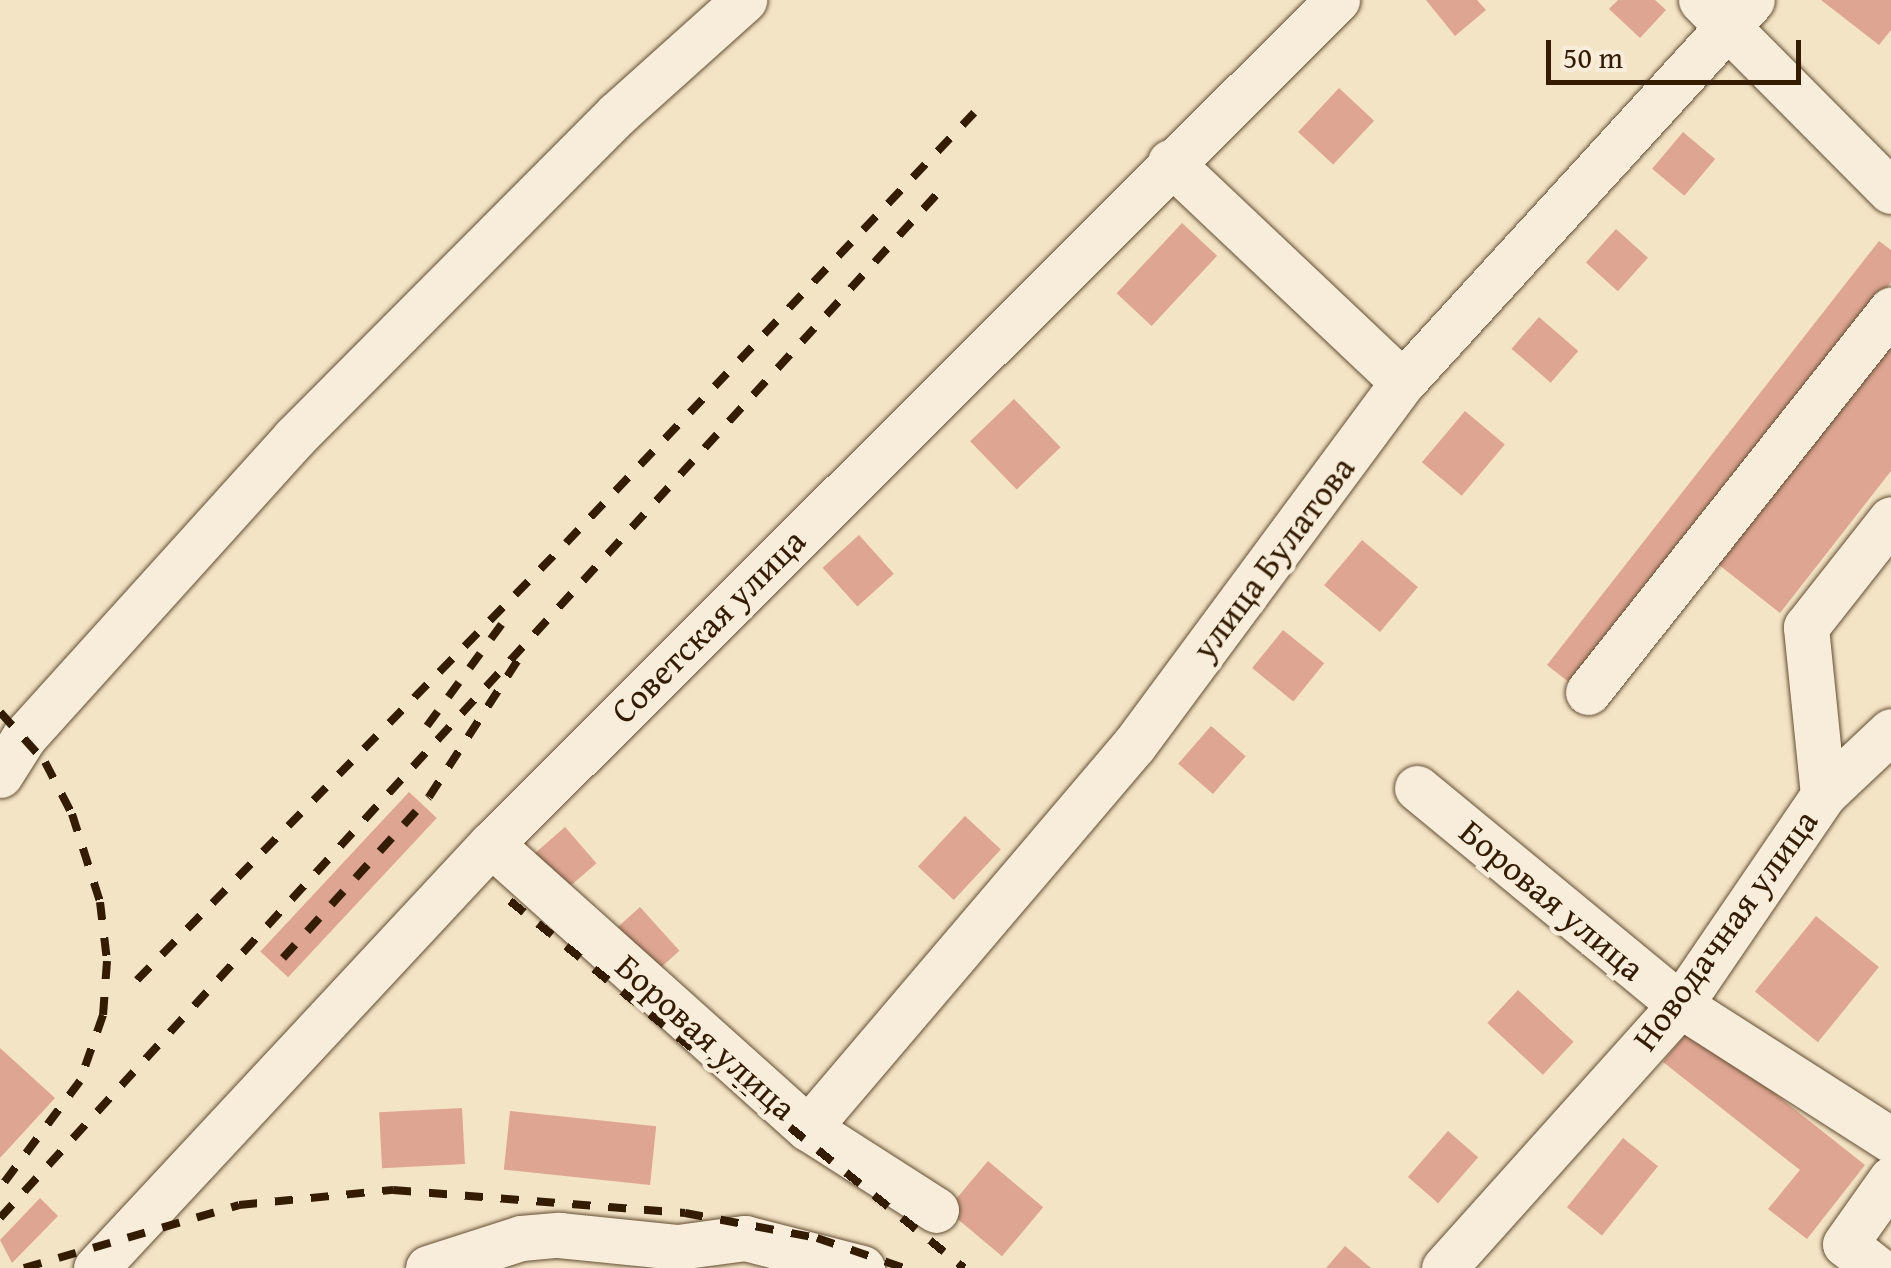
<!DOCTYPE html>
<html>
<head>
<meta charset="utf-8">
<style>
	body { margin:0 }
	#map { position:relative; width:1891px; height:1268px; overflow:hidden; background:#f4e4c6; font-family:"Gentium Book Plus",serif }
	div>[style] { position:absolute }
	.building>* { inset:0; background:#dea592; transform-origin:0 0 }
	.roads { filter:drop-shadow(0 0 2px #634e33) drop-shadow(0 0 2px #634e33) }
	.minor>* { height:45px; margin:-22.5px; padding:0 22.5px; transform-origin:22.5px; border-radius:22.5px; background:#f8edda }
	.rail>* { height:8px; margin-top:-4px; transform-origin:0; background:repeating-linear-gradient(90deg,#331c02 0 18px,transparent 0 36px) }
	span { translate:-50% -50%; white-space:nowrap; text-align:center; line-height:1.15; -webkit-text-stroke:9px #f8edda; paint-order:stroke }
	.street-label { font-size:35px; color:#331c02 }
	.scale { position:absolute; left:1546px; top:40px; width:255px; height:45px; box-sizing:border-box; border:5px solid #331c02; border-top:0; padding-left:12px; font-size:30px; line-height:35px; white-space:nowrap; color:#331c02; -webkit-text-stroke:8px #f8edda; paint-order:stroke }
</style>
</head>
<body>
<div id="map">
	<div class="building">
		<div style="clip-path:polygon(1426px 0,1477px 0,1486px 10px,1455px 36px)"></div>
		<div style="clip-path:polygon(1618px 0,1655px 0,1666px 10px,1640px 38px,1609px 9px)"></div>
		<div style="clip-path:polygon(1821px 0,1891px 0,1891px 30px,1879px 45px)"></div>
		<div style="left:1339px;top:88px;width:48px;height:60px;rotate:43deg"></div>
		<div style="left:1683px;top:132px;width:42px;height:48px;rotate:40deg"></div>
		<div style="left:1182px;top:223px;width:48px;height:96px;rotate:43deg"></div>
		<div style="left:1616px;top:229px;width:43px;height:45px;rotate:42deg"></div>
		<div style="clip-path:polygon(1879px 241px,1891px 250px,1891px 282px,1575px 687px,1547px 665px)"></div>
		<div style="left:1539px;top:317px;width:52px;height:42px;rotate:41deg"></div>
		<div style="clip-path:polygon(1891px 336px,1891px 471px,1780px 613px,1714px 561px)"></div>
		<div style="left:1014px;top:399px;width:67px;height:61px;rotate:46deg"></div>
		<div style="left:1465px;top:411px;width:52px;height:67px;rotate:40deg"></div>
		<div style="left:859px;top:535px;width:52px;height:49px;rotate:48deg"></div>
		<div style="left:1362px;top:540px;width:73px;height:59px;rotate:40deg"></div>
		<div style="left:1283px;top:630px;width:53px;height:49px;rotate:39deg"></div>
		<div style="left:1211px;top:726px;width:46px;height:50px;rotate:41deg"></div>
		<div style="left:409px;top:792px;width:38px;height:218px;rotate:43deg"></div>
		<div style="left:965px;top:816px;width:49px;height:69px;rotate:43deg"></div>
		<div style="left:565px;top:827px;width:48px;height:49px;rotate:49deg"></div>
		<div style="left:640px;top:907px;width:59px;height:40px;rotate:48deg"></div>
		<div style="left:1816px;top:916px;width:81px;height:97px;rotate:39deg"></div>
		<div style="left:1518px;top:990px;width:76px;height:45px;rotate:43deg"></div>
		<div style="clip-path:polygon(1691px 1027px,1865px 1165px,1807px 1239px,1768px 1209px,1800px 1170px,1663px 1062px)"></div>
		<div style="clip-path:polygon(0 1048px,55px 1098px,0 1158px)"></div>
		<div style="left:462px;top:1108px;width:56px;height:83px;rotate:87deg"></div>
		<div style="left:510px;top:1111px;width:147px;height:59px;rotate:6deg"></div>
		<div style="left:1448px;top:1131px;width:40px;height:61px;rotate:41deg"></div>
		<div style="left:1623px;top:1138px;width:45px;height:89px;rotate:39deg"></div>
		<div style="left:988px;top:1161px;width:72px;height:64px;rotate:40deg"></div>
		<div style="clip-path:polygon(40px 1198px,58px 1216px,12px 1263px,0 1240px)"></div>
		<div style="clip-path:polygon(1345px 1246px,1371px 1268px,1326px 1268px)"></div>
	</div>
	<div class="roads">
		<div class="minor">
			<div style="left:1701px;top:0;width:269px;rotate:45.2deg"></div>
			<div style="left:1170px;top:162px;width:320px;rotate:43.4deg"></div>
			<div style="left:1588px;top:692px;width:488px;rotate:-51.6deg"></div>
			<div style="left:0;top:775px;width:45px;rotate:-57.7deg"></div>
			<div style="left:24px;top:737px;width:403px;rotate:-47.9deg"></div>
			<div style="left:294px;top:438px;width:457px;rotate:-45.1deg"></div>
			<div style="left:617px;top:114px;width:171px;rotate:-41.9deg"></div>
			<div style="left:1417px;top:788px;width:341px;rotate:39.5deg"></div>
			<div style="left:1680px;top:1005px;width:250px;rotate:32.6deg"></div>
			<div style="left:1823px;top:795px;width:169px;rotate:-95.8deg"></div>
			<div style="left:1806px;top:627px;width:137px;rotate:-51.8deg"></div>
			<div style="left:491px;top:844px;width:426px;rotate:41.9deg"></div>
			<div style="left:808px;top:1128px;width:152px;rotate:32.6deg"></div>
			<div style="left:808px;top:1128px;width:503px;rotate:-49.6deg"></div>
			<div style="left:1134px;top:745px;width:452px;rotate:-53.5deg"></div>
			<div style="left:1403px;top:382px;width:517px;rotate:-47.58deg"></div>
			<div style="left:96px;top:1268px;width:579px;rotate:-47.03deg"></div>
			<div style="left:491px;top:844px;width:1195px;rotate:-44.93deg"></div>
			<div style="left:428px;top:1268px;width:98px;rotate:-17.9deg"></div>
			<div style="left:521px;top:1238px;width:38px;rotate:-5deg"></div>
			<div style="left:559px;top:1235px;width:120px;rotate:5.8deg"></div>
			<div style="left:678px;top:1247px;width:68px;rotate:-7.7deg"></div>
			<div style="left:745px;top:1238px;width:121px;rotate:14.4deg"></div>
			<div style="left:1444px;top:1268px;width:353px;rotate:-48.1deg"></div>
			<div style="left:1680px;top:1005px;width:254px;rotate:-55.7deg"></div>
			<div style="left:1823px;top:795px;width:93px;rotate:-43.3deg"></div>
			<div style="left:1876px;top:1268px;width:39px;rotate:-142deg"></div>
			<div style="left:1845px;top:1244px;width:80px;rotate:-54.7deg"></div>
		</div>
	</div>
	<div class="rail">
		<div style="left:0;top:712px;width:67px;rotate:48deg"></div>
		<div style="left:45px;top:762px;width:59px;rotate:62.6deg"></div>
		<div style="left:72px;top:814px;width:92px;rotate:72.3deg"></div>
		<div style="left:100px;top:902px;width:59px;rotate:83.2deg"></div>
		<div style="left:107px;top:961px;width:54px;rotate:94.2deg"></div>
		<div style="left:103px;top:1015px;width:70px;rotate:109.2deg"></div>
		<div style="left:80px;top:1081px;width:134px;rotate:126.8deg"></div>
		<div style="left:427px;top:726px;width:130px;rotate:-53.7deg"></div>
		<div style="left:510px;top:901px;width:584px;rotate:38.95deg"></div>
		<div style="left:283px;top:958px;width:217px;rotate:-47.8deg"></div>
		<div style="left:429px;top:797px;width:167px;rotate:-57deg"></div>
		<div style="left:137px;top:980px;width:612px;rotate:-45.53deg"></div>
		<div style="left:566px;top:543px;width:593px;rotate:-46.5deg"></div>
		<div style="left:0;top:1218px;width:1387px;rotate:-47.54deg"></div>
		<div style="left:24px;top:1268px;width:224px;rotate:-16.3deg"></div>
		<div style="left:239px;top:1205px;width:155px;rotate:-5.6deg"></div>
		<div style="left:393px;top:1190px;width:293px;rotate:4.5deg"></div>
		<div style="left:685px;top:1213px;width:134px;rotate:10.7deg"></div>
		<div style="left:817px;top:1238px;width:92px;rotate:19deg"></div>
	</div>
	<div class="street-label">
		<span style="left:1273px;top:558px;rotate:-53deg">улица Булатова</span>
		<span style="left:708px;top:626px;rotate:-45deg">Советская улица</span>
		<span style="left:1552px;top:900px;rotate:40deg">Боровая улица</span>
		<span style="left:1725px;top:930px;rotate:-54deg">Новодачная улица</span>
		<span style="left:706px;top:1037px;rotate:42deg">Боровая улица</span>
	</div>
	<div class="scale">50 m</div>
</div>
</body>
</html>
